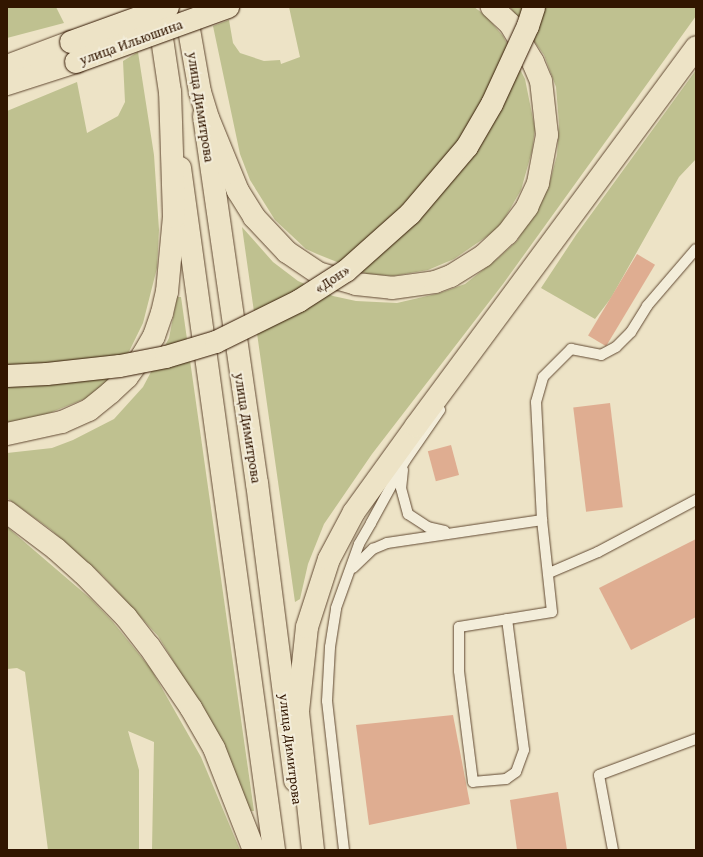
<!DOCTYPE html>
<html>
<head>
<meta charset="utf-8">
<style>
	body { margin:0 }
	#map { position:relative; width:703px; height:857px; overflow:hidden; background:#ede3c6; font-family:"Gentium Book Plus",serif }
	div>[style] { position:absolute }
	.green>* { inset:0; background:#bfc190 }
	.building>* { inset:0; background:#dfad91; transform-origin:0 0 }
	.roads { filter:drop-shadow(0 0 1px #614932) drop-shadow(0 0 1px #614932) }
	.service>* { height:10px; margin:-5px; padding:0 5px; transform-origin:5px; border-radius:5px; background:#f3edda }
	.primary>* { height:22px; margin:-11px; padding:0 11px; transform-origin:11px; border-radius:11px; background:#ede3c6 }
	.trunk>* { height:22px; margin:-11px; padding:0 11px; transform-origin:11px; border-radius:11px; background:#ede3c6 }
	.bridges { filter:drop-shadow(0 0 1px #321600) drop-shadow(0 0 1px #321600) }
	.trunk-bridge>* { height:22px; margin:-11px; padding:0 11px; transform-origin:11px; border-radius:11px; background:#ede3c6 }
	.motorway-bridge>* { height:22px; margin:-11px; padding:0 11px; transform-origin:11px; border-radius:11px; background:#ede3c6 }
	span { translate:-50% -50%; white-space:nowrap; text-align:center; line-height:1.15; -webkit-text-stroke:4px #f3edda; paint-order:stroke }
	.street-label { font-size:14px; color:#321600 }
	.frame { position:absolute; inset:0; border:8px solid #321600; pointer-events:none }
</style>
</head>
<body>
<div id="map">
	<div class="green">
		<div style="clip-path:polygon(7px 7px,56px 7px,64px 23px,7px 38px)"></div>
		<div style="clip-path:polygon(289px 7px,474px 7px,485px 15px,503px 36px,525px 79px,535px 129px,532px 151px,521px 190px,499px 228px,454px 259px,428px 270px,393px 276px,367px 274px,317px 254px,306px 249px,275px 220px,250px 180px,240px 154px,213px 26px,229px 20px,233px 43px,240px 53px,264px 61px,280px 60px,281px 64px,300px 57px)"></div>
		<div style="clip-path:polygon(510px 7px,696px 7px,696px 16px,503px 284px,372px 454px,324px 524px,308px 564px,300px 599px,295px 602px,242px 227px,273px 262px,298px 281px,333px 296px,356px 301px,397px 303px,440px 293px,465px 284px,497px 259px,517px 241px,548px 189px,557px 155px,559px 124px,556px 87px,544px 55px)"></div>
		<div style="clip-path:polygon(138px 52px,154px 155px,159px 230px,157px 268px,143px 323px,120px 370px,87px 398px,42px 416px,17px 422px,7px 422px,7px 111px,77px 82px,87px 133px,118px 116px,125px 102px,123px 61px)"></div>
		<div style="clip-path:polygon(696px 70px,696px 159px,679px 177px,611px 298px,595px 319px,541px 288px,576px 235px)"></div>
		<div style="clip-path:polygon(177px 297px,181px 297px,254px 811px,250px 811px,224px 744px,158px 636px,103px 576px,50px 529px,7px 498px,7px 453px,52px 448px,73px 440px,114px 419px,143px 387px,169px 338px)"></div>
		<div style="clip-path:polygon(7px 527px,91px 599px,113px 622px,151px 669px,201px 757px,240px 850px,152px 850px,154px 742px,128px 731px,139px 770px,139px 850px,48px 850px,25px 672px,17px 668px,7px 669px)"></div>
	</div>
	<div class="building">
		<div style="left:637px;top:254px;width:21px;height:95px;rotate:31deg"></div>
		<div style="left:610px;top:403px;width:105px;height:37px;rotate:83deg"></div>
		<div style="left:451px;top:445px;width:31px;height:24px;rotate:75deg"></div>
		<div style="clip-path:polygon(696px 539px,696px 617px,631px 650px,599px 588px)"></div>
		<div style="clip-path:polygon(453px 715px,470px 804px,369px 825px,356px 725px)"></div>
		<div style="clip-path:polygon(558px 792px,567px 850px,517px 850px,510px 800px)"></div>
	</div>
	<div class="roads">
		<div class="service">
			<div style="left:403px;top:470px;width:18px;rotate:96deg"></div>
			<div style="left:401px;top:488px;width:27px;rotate:75deg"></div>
			<div style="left:408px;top:514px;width:24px;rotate:33deg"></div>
			<div style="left:428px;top:527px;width:17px;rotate:13deg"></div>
			<div style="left:353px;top:568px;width:28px;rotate:-44deg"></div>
			<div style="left:373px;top:549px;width:15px;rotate:-23deg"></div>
			<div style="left:387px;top:543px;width:157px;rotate:-8.4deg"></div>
			<div style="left:549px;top:573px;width:53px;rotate:-23.2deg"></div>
			<div style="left:598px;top:552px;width:111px;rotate:-28deg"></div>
			<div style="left:507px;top:619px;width:132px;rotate:82.6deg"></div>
			<div style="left:524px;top:750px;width:23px;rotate:110deg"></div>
			<div style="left:516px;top:772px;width:12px;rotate:145deg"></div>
			<div style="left:506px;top:779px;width:33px;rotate:175deg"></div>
			<div style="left:473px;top:782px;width:112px;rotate:-97.2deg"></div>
			<div style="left:459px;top:671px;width:44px;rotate:-90deg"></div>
			<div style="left:459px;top:627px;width:94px;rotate:-9.2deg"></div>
			<div style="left:552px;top:612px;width:93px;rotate:-96.2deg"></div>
			<div style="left:542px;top:520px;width:118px;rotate:-92.9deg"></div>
			<div style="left:536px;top:402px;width:26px;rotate:-74deg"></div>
			<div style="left:543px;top:377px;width:40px;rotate:-45deg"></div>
			<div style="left:571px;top:349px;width:31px;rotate:11deg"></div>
			<div style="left:601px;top:355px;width:17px;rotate:-28deg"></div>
			<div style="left:616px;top:347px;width:21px;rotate:-45deg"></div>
			<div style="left:631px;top:332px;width:31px;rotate:-58deg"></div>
			<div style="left:647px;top:306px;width:75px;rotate:-49.3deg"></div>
			<div style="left:344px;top:850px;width:150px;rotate:-96.5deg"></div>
			<div style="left:327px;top:701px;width:54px;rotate:-86.8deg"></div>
			<div style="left:330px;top:647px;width:39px;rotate:-81deg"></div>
			<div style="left:336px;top:608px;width:68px;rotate:-70.2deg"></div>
			<div style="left:359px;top:544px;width:24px;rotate:-60deg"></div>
			<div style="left:371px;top:523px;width:71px;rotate:-61.3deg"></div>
			<div style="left:405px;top:461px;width:62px;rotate:-55.5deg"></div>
			<div style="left:613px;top:850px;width:76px;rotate:-100.6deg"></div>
			<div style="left:599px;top:775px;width:103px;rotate:-20.4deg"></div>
		</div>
		<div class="primary">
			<div style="left:204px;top:116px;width:371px;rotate:81.8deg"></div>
			<div style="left:257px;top:483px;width:300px;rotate:82.7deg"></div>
			<div style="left:180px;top:168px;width:688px;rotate:82.15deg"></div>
		</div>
		<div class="trunk">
			<div style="left:185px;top:7px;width:86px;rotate:80deg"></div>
			<div style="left:200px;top:92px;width:27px;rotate:73deg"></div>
			<div style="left:208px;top:118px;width:79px;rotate:67.7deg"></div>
			<div style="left:238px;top:191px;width:31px;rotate:58deg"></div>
			<div style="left:254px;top:217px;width:48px;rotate:46.7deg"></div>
			<div style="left:287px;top:252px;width:37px;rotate:34deg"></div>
			<div style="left:318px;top:273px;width:40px;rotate:16deg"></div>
			<div style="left:356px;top:284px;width:36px;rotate:6deg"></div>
			<div style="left:392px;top:288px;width:43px;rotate:-7.9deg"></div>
			<div style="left:435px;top:282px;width:17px;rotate:-21deg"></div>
			<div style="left:451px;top:276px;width:38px;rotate:-32deg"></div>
			<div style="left:483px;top:256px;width:33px;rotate:-43deg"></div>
			<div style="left:507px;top:234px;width:34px;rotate:-53deg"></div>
			<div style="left:527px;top:207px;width:26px;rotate:-65deg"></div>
			<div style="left:538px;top:183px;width:49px;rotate:-79.4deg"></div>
			<div style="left:547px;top:135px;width:54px;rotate:-96.3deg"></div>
			<div style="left:541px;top:81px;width:21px;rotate:-113deg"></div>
			<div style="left:533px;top:62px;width:44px;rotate:-121.2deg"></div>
			<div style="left:510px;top:24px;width:25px;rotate:-137deg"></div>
			<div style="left:7px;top:66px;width:68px;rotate:-20.6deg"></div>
			<div style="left:7px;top:84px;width:72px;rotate:-17.7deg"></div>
			<div style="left:7px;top:434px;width:56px;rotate:-12.3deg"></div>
			<div style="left:62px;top:422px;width:30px;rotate:-24deg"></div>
			<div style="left:89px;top:410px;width:27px;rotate:-39deg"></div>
			<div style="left:110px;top:393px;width:23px;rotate:-43deg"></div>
			<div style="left:127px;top:377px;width:27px;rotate:-54deg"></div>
			<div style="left:143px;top:355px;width:22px;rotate:-60deg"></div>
			<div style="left:154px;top:336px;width:24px;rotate:-71deg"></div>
			<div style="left:162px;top:313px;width:22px;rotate:-77deg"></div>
			<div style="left:167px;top:292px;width:75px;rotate:-84.7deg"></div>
			<div style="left:174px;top:217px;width:125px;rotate:-91.8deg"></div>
			<div style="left:170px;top:92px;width:81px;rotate:-98.5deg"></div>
			<div style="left:7px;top:512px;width:61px;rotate:37.1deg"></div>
			<div style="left:56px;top:549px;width:36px;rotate:42deg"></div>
			<div style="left:83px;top:573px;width:62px;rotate:45.7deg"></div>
			<div style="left:126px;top:617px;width:37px;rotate:52deg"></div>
			<div style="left:149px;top:646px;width:75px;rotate:55.9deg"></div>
			<div style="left:191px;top:708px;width:46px;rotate:60.1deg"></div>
			<div style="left:214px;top:748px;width:110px;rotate:68.6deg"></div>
			<div style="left:313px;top:850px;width:140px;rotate:-96.2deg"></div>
			<div style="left:298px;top:711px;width:84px;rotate:-83.9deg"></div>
			<div style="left:307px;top:627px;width:71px;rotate:-72.1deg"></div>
			<div style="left:329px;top:559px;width:53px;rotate:-62deg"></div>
			<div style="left:354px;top:512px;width:106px;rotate:-54.2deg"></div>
			<div style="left:416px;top:426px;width:471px;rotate:-53.5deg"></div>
		</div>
	</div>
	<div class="bridges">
		<div class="trunk-bridge">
			<div style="left:71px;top:42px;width:103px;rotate:-19.8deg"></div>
			<div style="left:76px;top:62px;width:162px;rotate:-19.9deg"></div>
		</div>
		<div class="motorway-bridge">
			<div style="left:7px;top:376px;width:40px;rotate:-2.9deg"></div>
			<div style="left:47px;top:374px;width:73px;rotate:-6.3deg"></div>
			<div style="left:120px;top:366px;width:47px;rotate:-11.1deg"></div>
			<div style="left:166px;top:357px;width:52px;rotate:-16.7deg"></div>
			<div style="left:216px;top:342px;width:93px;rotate:-26.3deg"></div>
			<div style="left:299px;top:301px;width:56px;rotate:-32.6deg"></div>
			<div style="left:346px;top:271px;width:86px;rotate:-41.7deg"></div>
			<div style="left:410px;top:214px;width:88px;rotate:-49.6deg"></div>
			<div style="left:467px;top:147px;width:50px;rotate:-59.8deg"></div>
			<div style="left:492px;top:104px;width:86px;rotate:-65.2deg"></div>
			<div style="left:528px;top:26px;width:20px;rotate:-72deg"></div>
		</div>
	</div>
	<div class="street-label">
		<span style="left:131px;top:42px;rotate:-20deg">улица Ильюшина</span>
		<span style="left:201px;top:107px;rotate:81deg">улица Димитрова</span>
		<span style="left:332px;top:279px;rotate:-34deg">«Дон»</span>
		<span style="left:248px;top:428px;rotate:81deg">улица Димитрова</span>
		<span style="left:291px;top:749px;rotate:83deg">улица Димитрова</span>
	</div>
	<div class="frame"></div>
</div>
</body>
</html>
